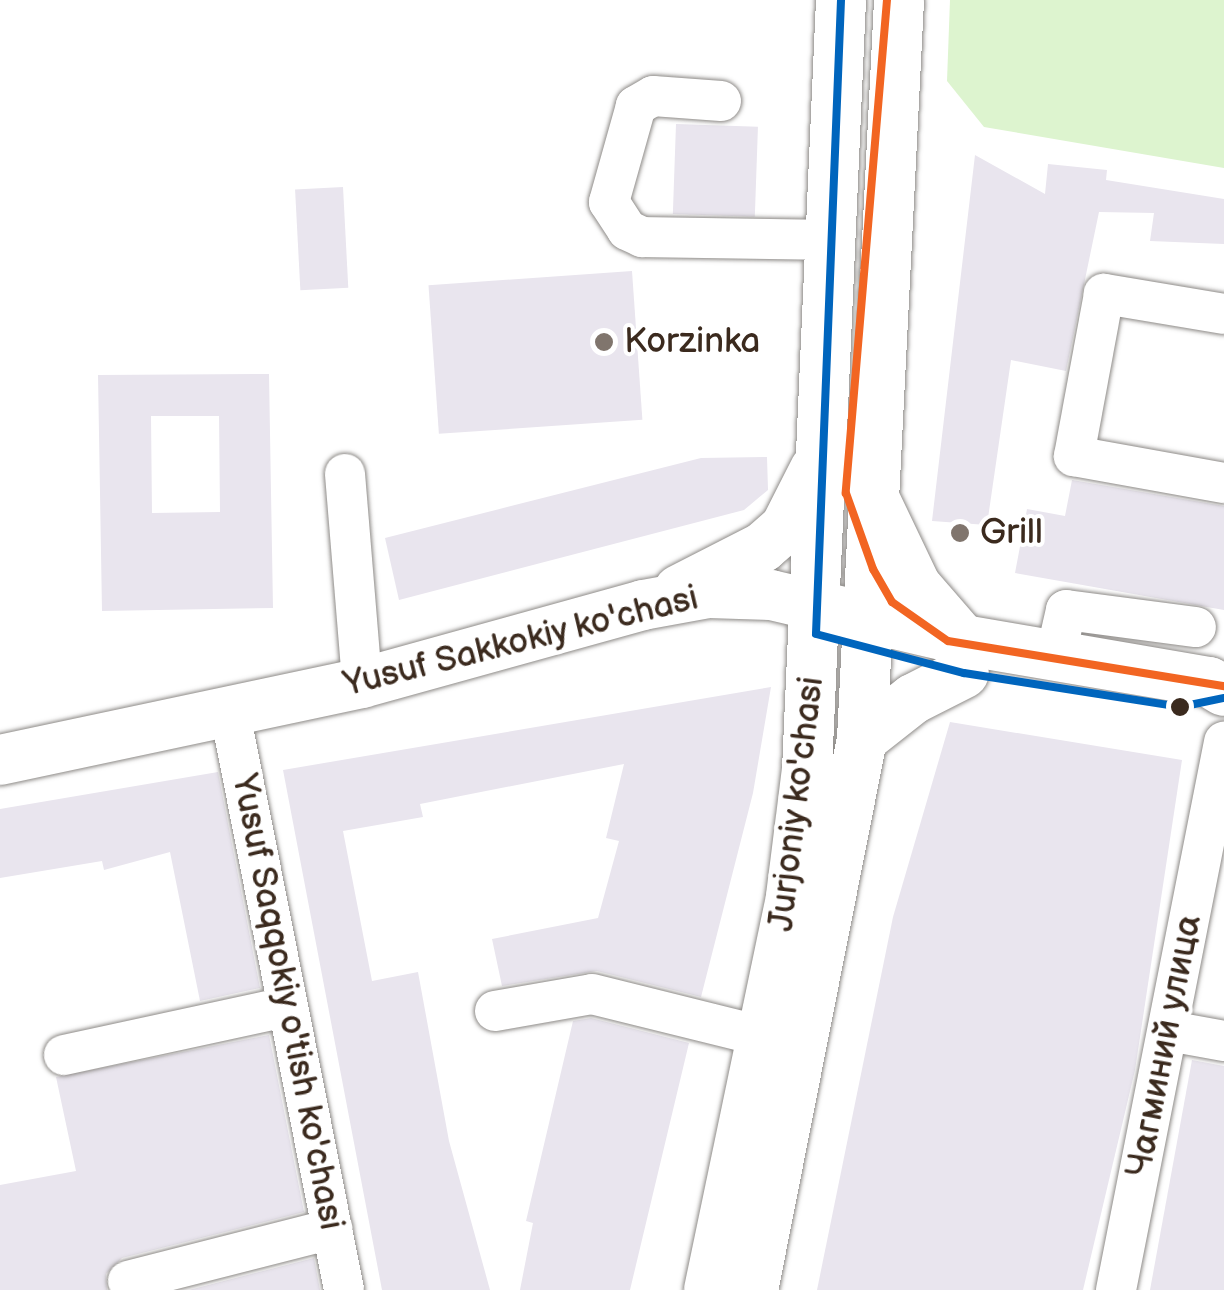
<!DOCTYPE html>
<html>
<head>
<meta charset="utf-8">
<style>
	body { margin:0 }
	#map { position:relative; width:1224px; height:1290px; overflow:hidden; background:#fff; font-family:"Balsamiq Sans",sans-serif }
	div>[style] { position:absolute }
	.green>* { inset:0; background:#ddf4cf }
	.building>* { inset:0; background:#e9e5ee; transform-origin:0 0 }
	.roads { filter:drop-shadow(0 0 2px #8e8b88) drop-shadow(0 0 2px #8e8b88) }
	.minor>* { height:40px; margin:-20px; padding:0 20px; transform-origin:20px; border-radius:20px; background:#fff }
	.major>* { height:50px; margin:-25px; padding:0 25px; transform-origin:25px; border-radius:25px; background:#fff }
	.bus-1>* { height:8px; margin:-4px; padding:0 4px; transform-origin:4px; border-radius:4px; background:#0065bd }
	.tram-1>* { height:8px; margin:-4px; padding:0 4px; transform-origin:4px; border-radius:4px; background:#f26522 }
	.dots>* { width:28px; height:28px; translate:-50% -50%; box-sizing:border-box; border:5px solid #fff; border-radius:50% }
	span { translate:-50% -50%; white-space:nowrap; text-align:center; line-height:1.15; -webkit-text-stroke:8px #fff; paint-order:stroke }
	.poi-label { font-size:35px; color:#3b2a1e }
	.left { translate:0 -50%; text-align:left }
	.street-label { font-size:35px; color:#3b2a1e }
</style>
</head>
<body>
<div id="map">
	<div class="green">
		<div style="clip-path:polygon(950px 0,1224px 0,1224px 168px,984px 127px,947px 81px)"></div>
	</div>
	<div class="building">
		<div style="left:676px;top:124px;width:82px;height:90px;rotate:2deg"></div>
		<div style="clip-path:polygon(975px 155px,1045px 194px,1048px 164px,1107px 170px,1106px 180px,1224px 199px,1224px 244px,1150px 241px,1154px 213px,1099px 212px,1066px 371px,1011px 360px,987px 525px,932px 521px)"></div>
		<div style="left:343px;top:187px;width:101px;height:48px;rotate:87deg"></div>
		<div style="left:632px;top:271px;width:149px;height:204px;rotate:86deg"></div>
		<div style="clip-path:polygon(evenodd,269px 374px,273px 608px,102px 611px,98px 375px,269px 374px,151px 416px,219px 416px,220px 512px,152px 513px,151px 416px)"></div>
		<div style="clip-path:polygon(767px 457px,768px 490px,744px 510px,399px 600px,385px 538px,701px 458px)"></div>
		<div style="clip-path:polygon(1072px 480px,1224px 506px,1224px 610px,1015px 573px,1027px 509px,1065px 516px)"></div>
		<div style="clip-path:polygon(771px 687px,753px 793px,701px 997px,597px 971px,502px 986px,492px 939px,598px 918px,619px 841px,606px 838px,624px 764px,420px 804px,423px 817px,343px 831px,372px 981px,418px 972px,449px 1141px,490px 1290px,382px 1290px,283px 770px)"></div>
		<div style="clip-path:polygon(950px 722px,1182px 760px,1135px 1070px,1083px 1290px,817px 1290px,893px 917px)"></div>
		<div style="clip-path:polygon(218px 772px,260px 988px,200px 1001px,170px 852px,104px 870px,102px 861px,0 878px,0 809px)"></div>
		<div style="clip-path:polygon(591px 1018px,689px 1043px,630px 1290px,520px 1290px,533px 1223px,526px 1221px,573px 1021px)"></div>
		<div style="clip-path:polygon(269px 1035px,304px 1212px,122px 1258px,106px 1274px,107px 1290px,0 1290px,0 1185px,76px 1171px,56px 1077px)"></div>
		<div style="clip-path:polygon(1192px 1060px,1224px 1066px,1224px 1290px,1150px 1290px)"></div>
		<div style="clip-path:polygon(314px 1258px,320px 1290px,189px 1290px)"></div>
	</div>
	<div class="roads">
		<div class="minor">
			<div style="left:721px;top:101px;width:68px;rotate:-175.8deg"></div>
			<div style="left:653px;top:96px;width:20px;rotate:150deg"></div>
			<div style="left:636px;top:106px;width:100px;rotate:105.7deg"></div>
			<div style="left:609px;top:202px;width:33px;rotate:57deg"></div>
			<div style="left:627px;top:230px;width:17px;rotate:25deg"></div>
			<div style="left:642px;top:237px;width:189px;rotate:0.9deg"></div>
			<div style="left:1224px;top:314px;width:122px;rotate:-170.5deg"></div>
			<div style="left:1104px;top:294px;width:165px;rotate:100.5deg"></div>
			<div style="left:1074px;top:456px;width:152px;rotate:10.2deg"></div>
			<div style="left:345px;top:474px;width:210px;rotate:85.3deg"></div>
			<div style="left:1056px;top:654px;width:45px;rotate:-77.2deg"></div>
			<div style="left:1066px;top:610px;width:131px;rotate:7.5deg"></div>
			<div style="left:230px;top:713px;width:588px;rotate:78.82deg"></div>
			<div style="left:495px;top:1011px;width:98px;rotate:-9.9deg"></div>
			<div style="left:592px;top:994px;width:175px;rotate:13.9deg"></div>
			<div style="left:1169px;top:1031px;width:56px;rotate:10.3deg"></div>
			<div style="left:64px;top:1055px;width:227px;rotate:-12.2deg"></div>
			<div style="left:128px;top:1281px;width:211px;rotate:-14.3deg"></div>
			<div style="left:1116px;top:1290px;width:559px;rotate:-78.85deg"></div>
		</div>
		<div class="major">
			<div style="left:876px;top:502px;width:93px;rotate:64.5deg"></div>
			<div style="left:916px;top:586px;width:72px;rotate:49deg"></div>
			<div style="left:679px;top:590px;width:94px;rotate:-27.1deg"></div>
			<div style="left:763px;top:547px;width:29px;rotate:-41deg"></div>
			<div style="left:785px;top:528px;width:66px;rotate:-63deg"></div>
			<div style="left:862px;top:739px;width:65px;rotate:-38.1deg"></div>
			<div style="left:913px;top:699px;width:57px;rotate:-27deg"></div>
			<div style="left:0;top:760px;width:370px;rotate:-12deg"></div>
			<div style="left:362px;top:683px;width:292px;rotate:-15.5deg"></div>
			<div style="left:643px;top:605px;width:67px;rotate:-10.3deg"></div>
			<div style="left:709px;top:593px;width:62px;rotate:1.8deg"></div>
			<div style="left:771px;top:595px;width:197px;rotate:13.2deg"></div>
			<div style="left:963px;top:640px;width:250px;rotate:9.7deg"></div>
			<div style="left:1209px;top:682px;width:17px;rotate:31deg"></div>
			<div style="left:709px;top:1290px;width:402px;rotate:-78.2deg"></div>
			<div style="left:791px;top:896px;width:127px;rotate:-82.8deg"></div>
			<div style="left:807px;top:770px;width:771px;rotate:-87.47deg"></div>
			<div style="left:753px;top:1290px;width:562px;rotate:-78.81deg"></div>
			<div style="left:862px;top:739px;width:740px;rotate:-87.13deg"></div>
		</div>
	</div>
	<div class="bus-1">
		<div style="left:841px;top:0;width:634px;rotate:92.26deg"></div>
		<div style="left:816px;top:634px;width:153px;rotate:14.8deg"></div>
		<div style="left:964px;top:673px;width:219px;rotate:8.9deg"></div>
		<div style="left:1180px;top:707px;width:45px;rotate:-11.6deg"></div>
	</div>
	<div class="tram-1">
		<div style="left:887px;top:0;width:495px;rotate:94.8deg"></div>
		<div style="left:846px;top:493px;width:81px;rotate:70.4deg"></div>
		<div style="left:873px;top:569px;width:38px;rotate:60deg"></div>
		<div style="left:892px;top:602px;width:68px;rotate:34.9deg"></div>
		<div style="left:948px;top:641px;width:280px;rotate:9.3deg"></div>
	</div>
	<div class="dots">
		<div style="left:604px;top:342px;background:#80756d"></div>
		<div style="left:960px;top:533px;background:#80756d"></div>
		<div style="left:1180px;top:707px;background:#3b2a1e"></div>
	</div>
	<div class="poi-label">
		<span class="left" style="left:624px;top:342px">Korzinka</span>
		<span class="left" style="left:980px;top:533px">Grill</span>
	</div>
	<div class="street-label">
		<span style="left:521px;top:642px;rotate:-14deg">Yusuf Sakkokiy ko'chasi</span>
		<span style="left:797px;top:804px;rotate:-83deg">Jurjoniy ko'chasi</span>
		<span style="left:287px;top:1002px;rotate:79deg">Yusuf Saqqokiy o'tish ko'chasi</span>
		<span style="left:1165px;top:1046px;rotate:-79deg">Чагминий улица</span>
	</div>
</div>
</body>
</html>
